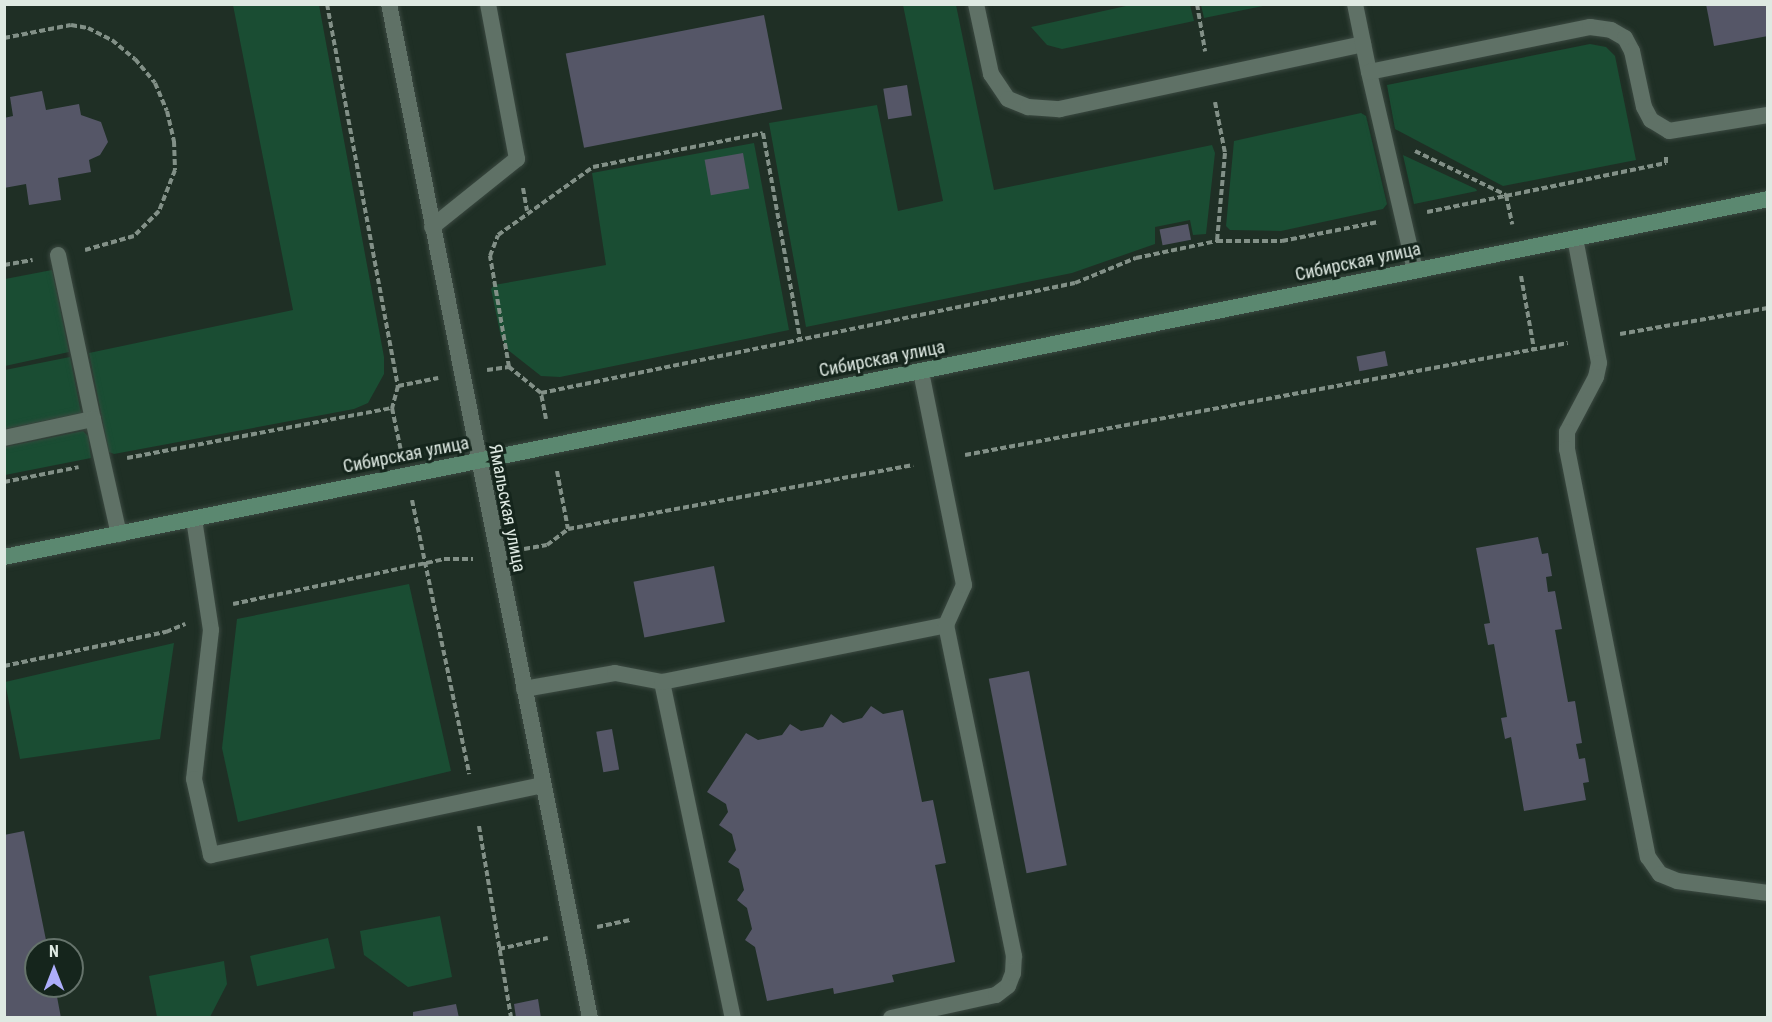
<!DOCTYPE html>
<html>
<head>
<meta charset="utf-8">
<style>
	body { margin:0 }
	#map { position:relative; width:1772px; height:1022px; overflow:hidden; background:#1f2f25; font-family:"Roboto Condensed",sans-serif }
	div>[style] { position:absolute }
	.green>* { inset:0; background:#1a4d33; transform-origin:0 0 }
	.building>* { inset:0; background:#555667; transform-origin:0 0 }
	.path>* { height:4px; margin-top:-2px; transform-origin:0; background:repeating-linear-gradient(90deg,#829087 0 6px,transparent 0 9px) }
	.roads { filter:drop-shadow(0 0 2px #3b4941) drop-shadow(0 0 2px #3b4941) }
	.service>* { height:16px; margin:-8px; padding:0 8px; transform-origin:8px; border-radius:8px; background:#5f7166 }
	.tertiary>* { height:16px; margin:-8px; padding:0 8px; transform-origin:8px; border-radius:8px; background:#5f7166 }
	.secondary>* { height:16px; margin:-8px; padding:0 8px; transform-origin:8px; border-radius:8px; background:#5b8870 }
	span { translate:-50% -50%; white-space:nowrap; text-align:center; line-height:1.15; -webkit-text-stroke:6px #15251c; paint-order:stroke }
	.street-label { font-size:18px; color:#dee9e2 }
	.frame { position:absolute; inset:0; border:6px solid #dee9e2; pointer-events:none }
	.north { position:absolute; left:24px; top:938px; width:60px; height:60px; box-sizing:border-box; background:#15251c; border:2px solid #65736b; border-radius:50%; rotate:0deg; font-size:16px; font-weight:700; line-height:24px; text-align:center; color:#dee9e2 }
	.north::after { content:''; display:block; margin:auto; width:21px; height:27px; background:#adaefb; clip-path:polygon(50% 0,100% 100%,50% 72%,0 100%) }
</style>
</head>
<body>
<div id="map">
	<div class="green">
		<div style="clip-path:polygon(1135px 4px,1190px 5px,1194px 21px,1062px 49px,1047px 45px,1031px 27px)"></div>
		<div style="clip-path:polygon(233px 5px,319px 5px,384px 357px,384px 374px,368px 403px,354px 409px,114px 454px,109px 452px,89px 353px,293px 310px)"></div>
		<div style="clip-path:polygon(903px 5px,956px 5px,994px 190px,1212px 145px,1215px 153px,1206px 234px,1193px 235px,1190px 220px,1155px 227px,1155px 244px,1072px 273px,806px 327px,769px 123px,877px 105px,898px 211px,943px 201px)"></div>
		<div style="clip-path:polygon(1201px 5px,1201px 4px,1268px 5px,1204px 18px)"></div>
		<div style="clip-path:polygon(1590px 44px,1606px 47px,1615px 56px,1636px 160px,1503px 186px,1395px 129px,1387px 85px)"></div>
		<div style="clip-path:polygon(1361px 113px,1366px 116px,1387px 204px,1383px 209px,1281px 231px,1230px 230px,1226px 226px,1234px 141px)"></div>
		<div style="clip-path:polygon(754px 143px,789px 330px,560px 377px,541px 376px,508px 350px,501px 337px,491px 289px,494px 285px,606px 265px,592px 173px)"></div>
		<div style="clip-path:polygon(1403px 155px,1476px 189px,1477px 191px,1414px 204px)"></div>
		<div style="clip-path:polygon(52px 270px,69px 352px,5px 366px,5px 279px)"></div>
		<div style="clip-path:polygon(70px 357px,81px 413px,5px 429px,5px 370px)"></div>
		<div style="clip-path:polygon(83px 431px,88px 436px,91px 458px,5px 475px,5px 447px)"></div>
		<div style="clip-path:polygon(409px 584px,451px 771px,238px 822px,222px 748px,237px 619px)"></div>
		<div style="clip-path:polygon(174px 643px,160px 739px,20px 759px,5px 682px)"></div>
		<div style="clip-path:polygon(440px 916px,452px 977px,408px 987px,364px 955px,360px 931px)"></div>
		<div style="left:328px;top:938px;width:31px;height:80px;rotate:77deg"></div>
		<div style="clip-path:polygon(224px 961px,227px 984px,210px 1017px,157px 1017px,149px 976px)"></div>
	</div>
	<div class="building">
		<div style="clip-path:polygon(1706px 4px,1768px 4px,1768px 36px,1714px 46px)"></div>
		<div style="left:764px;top:15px;width:96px;height:202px;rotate:79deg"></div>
		<div style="left:907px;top:85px;width:31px;height:24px;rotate:81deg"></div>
		<div style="clip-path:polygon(42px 91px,46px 110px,79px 104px,81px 115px,101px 122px,108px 142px,100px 155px,89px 160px,91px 172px,58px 178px,61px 200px,29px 205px,26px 184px,4px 188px,4px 118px,13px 116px,10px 97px)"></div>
		<div style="left:743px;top:153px;width:36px;height:39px;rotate:80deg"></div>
		<div style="left:1188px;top:224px;width:16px;height:29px;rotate:79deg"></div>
		<div style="left:1385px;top:351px;width:15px;height:29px;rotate:79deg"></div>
		<div style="clip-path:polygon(1538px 537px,1542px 554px,1548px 553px,1552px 576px,1546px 577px,1548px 592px,1555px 591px,1562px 629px,1555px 630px,1568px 702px,1575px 701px,1582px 743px,1576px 744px,1579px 759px,1585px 758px,1589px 782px,1583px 783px,1586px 800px,1524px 811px,1511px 737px,1505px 739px,1501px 718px,1507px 717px,1494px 644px,1488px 645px,1484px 624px,1490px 623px,1476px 548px)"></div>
		<div style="left:714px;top:566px;width:57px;height:82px;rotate:79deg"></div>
		<div style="left:1029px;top:671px;width:198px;height:41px;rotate:79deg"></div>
		<div style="clip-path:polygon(871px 706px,883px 714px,903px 710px,922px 802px,933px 800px,946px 863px,935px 865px,955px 962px,892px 975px,894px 982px,834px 994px,833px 988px,767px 1001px,755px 947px,745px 940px,752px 929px,747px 908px,737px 900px,744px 890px,739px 869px,728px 862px,736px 850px,732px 834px,719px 825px,728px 812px,726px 804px,707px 792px,746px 733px,758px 740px,782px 735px,790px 724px,801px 731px,823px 727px,831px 714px,843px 723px,862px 718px)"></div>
		<div style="left:612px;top:729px;width:41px;height:16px;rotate:80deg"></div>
		<div style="clip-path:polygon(24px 831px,48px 950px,36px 950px,36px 986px,55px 986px,61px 1018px,4px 1018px,4px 835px)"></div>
		<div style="clip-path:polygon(538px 999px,541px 1018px,516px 1018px,514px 1004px)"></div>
		<div style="clip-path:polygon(456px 1004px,459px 1018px,413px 1018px,413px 1012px)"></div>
	</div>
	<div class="path">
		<div style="left:327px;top:4px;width:389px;rotate:79.5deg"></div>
		<div style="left:398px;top:386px;width:41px;rotate:-11.3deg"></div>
		<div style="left:1197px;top:4px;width:48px;rotate:80.3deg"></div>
		<div style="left:4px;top:38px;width:68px;rotate:-11deg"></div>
		<div style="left:71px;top:25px;width:17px;rotate:10deg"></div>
		<div style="left:88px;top:28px;width:27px;rotate:27deg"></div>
		<div style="left:112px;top:40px;width:30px;rotate:40deg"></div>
		<div style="left:135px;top:59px;width:31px;rotate:50deg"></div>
		<div style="left:155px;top:83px;width:30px;rotate:67deg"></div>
		<div style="left:167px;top:111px;width:31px;rotate:77deg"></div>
		<div style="left:174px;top:141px;width:29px;rotate:88deg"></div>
		<div style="left:175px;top:170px;width:44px;rotate:111.3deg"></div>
		<div style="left:159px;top:211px;width:35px;rotate:135deg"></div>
		<div style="left:134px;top:236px;width:51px;rotate:164.1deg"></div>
		<div style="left:1215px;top:102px;width:52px;rotate:78.9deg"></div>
		<div style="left:1225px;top:153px;width:88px;rotate:95.2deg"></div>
		<div style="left:1415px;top:151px;width:101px;rotate:25.8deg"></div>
		<div style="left:523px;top:188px;width:23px;rotate:80deg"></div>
		<div style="left:1506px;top:195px;width:30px;rotate:78deg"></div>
		<div style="left:1427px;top:212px;width:244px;rotate:-11.6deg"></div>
		<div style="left:1666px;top:163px;width:6px;rotate:-90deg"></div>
		<div style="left:4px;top:265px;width:29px;rotate:-10deg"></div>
		<div style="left:1521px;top:276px;width:74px;rotate:79.9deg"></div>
		<div style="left:1620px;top:334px;width:150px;rotate:-10deg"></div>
		<div style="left:487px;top:370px;width:22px;rotate:-8deg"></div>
		<div style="left:398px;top:386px;width:23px;rotate:105deg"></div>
		<div style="left:392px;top:408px;width:44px;rotate:78.2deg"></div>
		<div style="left:541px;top:393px;width:545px;rotate:-11.64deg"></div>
		<div style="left:1075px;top:283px;width:66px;rotate:-22.3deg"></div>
		<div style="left:1136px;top:258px;width:83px;rotate:-11.9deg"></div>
		<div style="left:1217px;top:241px;width:65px"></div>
		<div style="left:1282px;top:241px;width:98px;rotate:-11.2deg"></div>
		<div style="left:546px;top:419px;width:26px;rotate:-101deg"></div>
		<div style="left:541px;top:393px;width:41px;rotate:-140.9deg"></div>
		<div style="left:509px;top:367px;width:113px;rotate:-99.7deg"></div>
		<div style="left:490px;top:256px;width:22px;rotate:-69deg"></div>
		<div style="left:498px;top:235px;width:117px;rotate:-35.6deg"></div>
		<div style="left:593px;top:167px;width:173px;rotate:-11.3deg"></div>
		<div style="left:763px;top:133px;width:209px;rotate:79.8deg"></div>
		<div style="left:965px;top:455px;width:613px;rotate:-10.52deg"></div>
		<div style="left:127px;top:458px;width:270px;rotate:-10.7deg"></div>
		<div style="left:557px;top:471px;width:59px;rotate:79.3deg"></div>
		<div style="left:4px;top:482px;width:76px;rotate:-11.3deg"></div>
		<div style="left:412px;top:500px;width:280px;rotate:78.2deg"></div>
		<div style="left:524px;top:549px;width:23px;rotate:-10deg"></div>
		<div style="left:547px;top:545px;width:26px;rotate:-37deg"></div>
		<div style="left:568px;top:529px;width:351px;rotate:-10.5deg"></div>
		<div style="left:233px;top:604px;width:216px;rotate:-12deg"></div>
		<div style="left:444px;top:559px;width:29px"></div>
		<div style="left:4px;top:666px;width:166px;rotate:-11.9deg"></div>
		<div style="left:166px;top:632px;width:21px;rotate:-23deg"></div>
		<div style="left:479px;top:826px;width:195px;rotate:80.5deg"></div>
		<div style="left:597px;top:927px;width:35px;rotate:-12deg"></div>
		<div style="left:499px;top:949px;width:50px;rotate:-12.7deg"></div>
	</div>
	<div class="roads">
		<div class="service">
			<div style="left:976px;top:4px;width:72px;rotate:77.9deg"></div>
			<div style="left:991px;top:74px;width:30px;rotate:56deg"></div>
			<div style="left:1008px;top:99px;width:22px;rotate:22deg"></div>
			<div style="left:1028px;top:107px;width:32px;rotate:4deg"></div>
			<div style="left:1060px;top:109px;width:310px;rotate:-12.1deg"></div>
			<div style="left:1355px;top:4px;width:69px;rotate:78.4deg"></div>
			<div style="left:432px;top:227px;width:109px;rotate:-38.7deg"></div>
			<div style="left:517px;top:159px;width:158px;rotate:-100.6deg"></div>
			<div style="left:1575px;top:238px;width:127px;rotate:79.1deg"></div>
			<div style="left:1599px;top:363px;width:14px;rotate:102deg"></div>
			<div style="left:1596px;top:377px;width:62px;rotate:117.8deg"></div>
			<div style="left:1567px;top:432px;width:17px;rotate:90deg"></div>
			<div style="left:1567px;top:449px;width:416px;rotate:78.8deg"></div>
			<div style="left:1648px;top:857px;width:21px;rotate:55deg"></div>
			<div style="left:1660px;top:874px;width:18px;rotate:22deg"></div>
			<div style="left:1677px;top:881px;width:92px;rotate:7.5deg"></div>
			<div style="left:58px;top:255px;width:168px;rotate:78deg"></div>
			<div style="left:1415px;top:270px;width:203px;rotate:-103.1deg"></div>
			<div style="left:1369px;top:72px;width:226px;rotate:-11.5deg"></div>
			<div style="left:1590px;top:27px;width:21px;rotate:8deg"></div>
			<div style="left:1611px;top:30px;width:16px;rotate:30deg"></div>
			<div style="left:1625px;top:38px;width:15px;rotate:62deg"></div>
			<div style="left:1632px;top:51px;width:57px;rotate:77.9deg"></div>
			<div style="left:1644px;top:107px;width:15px;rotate:62deg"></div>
			<div style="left:1651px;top:120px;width:21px;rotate:31deg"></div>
			<div style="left:1669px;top:131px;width:100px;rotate:-9.2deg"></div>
			<div style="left:4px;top:438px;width:91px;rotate:-12.1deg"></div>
			<div style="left:93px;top:419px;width:118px;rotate:77.3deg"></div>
			<div style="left:194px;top:519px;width:112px;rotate:81.3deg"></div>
			<div style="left:211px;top:630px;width:150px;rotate:96.5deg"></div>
			<div style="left:194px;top:779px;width:78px;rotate:77.4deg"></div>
			<div style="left:211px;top:855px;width:339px;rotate:-11.9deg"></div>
			<div style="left:662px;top:682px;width:343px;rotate:78.1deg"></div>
			<div style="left:524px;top:689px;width:92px;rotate:-10deg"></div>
			<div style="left:615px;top:673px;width:48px;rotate:10.8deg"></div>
			<div style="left:662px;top:682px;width:290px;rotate:-11.3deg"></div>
			<div style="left:946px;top:625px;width:44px;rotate:-65.8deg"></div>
			<div style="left:964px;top:585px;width:218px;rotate:-101.4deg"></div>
			<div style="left:891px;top:1018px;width:107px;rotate:-12.4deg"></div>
			<div style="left:996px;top:995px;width:15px;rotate:-37deg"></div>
			<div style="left:1008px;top:986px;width:14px;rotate:-69deg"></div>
			<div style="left:1013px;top:973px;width:17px;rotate:-87deg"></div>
			<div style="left:1014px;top:956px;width:338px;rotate:-101.6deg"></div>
		</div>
		<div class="tertiary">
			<div style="left:389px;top:4px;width:1034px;rotate:78.79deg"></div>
		</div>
		<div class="secondary">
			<div style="left:4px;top:557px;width:1800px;rotate:-11.47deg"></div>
		</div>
	</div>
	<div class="street-label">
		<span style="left:1358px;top:262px;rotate:-12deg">Сибирская улица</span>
		<span style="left:882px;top:359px;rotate:-11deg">Сибирская улица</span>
		<span style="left:406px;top:455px;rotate:-11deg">Сибирская улица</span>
		<span style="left:507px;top:508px;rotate:79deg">Ямальская улица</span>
	</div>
	<div class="frame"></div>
	<div class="north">N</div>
</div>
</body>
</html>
